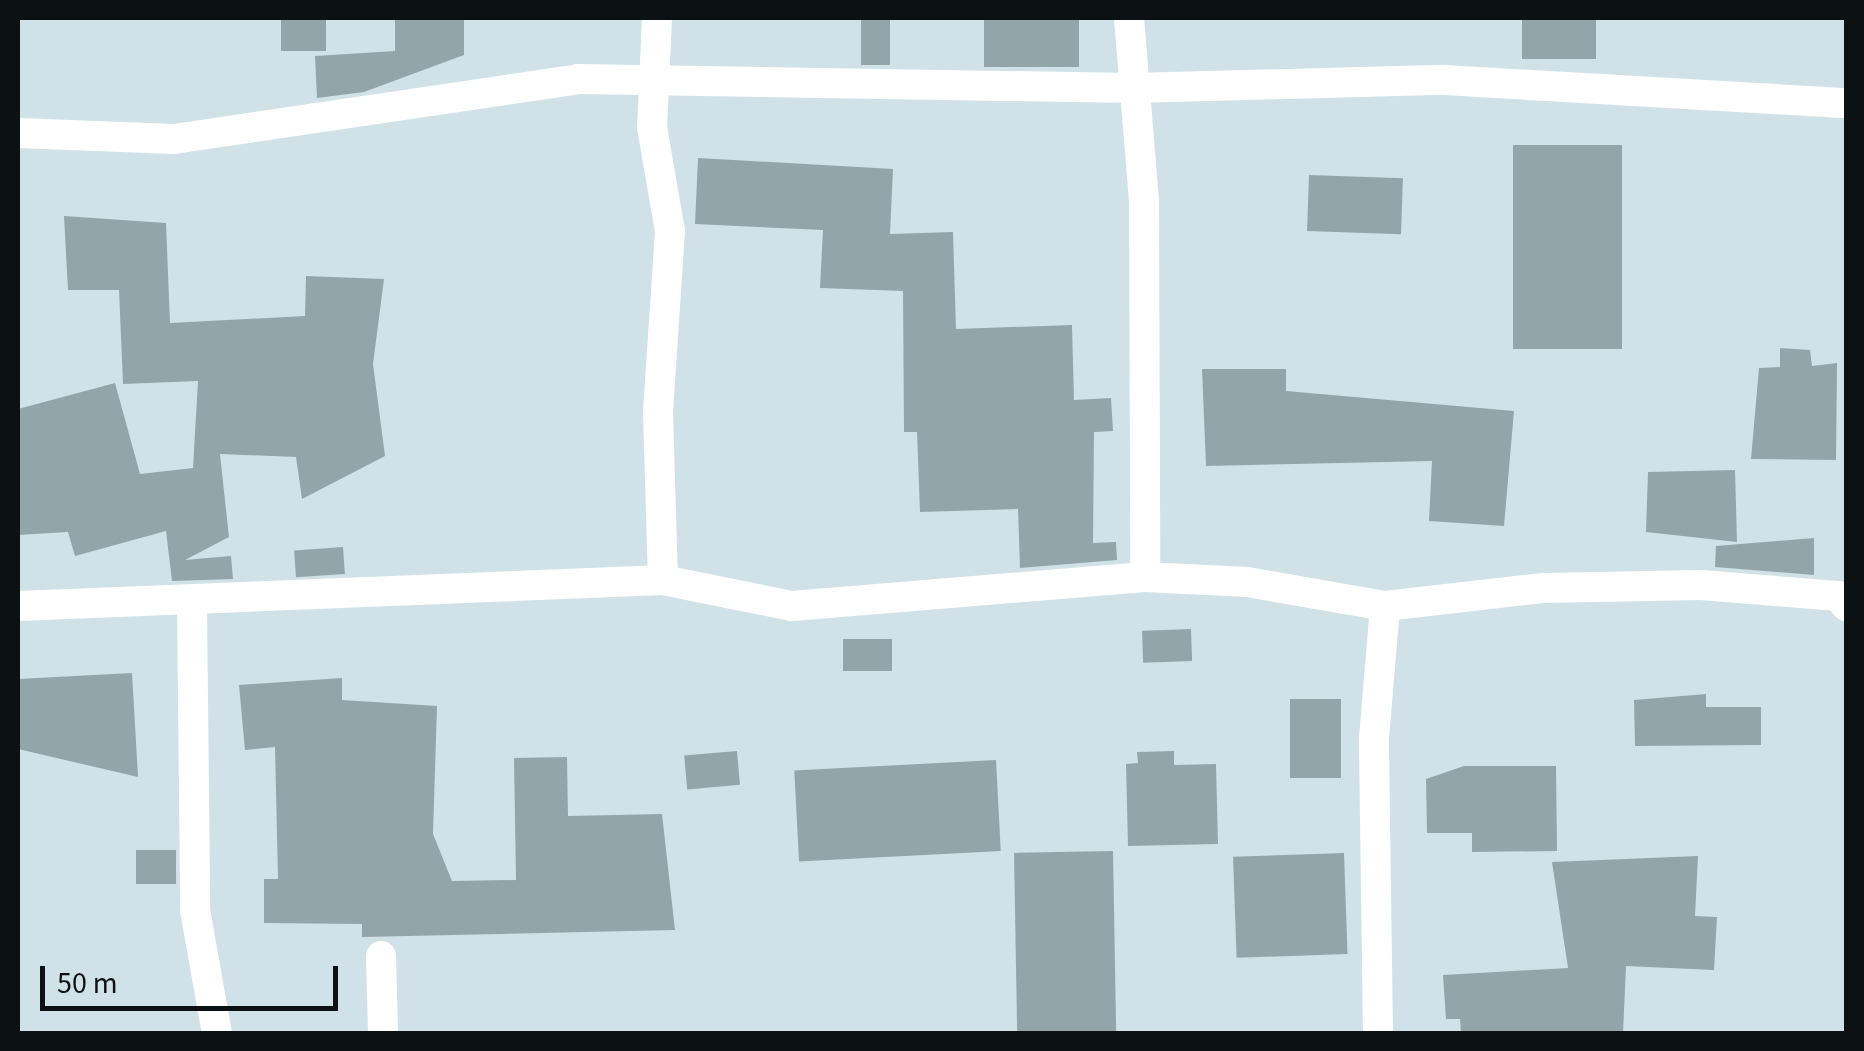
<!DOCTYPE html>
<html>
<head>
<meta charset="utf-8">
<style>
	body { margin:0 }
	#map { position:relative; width:1864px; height:1051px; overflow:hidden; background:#d0e2e7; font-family:"Source Sans 3",sans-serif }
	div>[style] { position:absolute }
	.building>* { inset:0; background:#94a5aa; transform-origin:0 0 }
	.minor>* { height:30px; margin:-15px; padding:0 15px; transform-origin:15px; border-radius:15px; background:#fff }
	span { translate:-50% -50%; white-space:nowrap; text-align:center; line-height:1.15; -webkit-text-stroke:8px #d0e2e7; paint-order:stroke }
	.frame { position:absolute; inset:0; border:20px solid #0c1214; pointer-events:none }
	.scale { position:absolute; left:40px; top:966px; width:298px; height:45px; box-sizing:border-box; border:5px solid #0c1214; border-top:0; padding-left:12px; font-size:30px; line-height:35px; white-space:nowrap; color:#0c1214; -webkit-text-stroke:8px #d0e2e7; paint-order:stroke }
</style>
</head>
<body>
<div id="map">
	<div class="building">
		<div style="left:281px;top:18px;width:45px;height:33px"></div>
		<div style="clip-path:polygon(395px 18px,464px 18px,464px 55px,364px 92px,317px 98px,315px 56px,395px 51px)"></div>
		<div style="left:861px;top:18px;width:29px;height:47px"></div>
		<div style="left:984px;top:18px;width:95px;height:49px"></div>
		<div style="left:1522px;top:18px;width:74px;height:41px"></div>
		<div style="left:1513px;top:145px;width:109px;height:204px"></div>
		<div style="clip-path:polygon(698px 158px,893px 169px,890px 234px,953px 232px,956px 329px,1072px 325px,1074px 400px,1111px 398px,1113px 431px,1094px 432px,1093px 543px,1116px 542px,1117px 560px,1020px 568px,1018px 509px,920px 512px,917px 432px,904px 432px,903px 291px,820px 288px,823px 230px,695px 224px)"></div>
		<div style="left:1309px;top:175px;width:94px;height:56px;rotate:2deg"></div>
		<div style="clip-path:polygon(64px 216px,166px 223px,170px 323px,305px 316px,306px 276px,384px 279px,373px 364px,385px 456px,302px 499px,296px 457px,220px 454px,229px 537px,185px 560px,231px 556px,233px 579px,172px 581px,166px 531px,75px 556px,68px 532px,18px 535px,18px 409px,115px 383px,140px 474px,193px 468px,198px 381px,123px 384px,119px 290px,68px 290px)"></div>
		<div style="clip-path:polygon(1780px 348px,1810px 350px,1812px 366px,1837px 363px,1836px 460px,1751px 459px,1759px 368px,1780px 367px)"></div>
		<div style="clip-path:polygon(1202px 369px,1286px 369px,1286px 391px,1514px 411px,1504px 526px,1429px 521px,1432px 461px,1206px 466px)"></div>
		<div style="clip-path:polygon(1735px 470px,1737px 542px,1646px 532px,1648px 472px)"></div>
		<div style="clip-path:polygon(1814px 538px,1814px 575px,1715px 567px,1716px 546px)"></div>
		<div style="left:343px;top:547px;width:27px;height:49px;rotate:86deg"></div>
		<div style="left:1191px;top:629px;width:32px;height:49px;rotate:88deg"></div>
		<div style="left:892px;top:639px;width:32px;height:49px;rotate:90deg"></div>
		<div style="clip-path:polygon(132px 673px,138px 777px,18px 749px,18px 679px)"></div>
		<div style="clip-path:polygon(342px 678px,342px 700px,437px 706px,433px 834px,452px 881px,516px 880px,514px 758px,567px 757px,568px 816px,662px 814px,675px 930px,362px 937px,362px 924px,264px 923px,264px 879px,278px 879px,275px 747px,245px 750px,239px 685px)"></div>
		<div style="clip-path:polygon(1706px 694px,1706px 707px,1761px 707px,1761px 745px,1635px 746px,1634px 700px)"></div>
		<div style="left:1290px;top:699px;width:51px;height:79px"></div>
		<div style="left:737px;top:751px;width:34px;height:53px;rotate:85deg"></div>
		<div style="clip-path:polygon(1174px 751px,1174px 765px,1216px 764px,1218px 844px,1128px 846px,1126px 764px,1138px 763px,1137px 752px)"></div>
		<div style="left:996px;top:760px;width:91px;height:202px;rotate:87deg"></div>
		<div style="clip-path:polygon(1464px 766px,1556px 766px,1557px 851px,1472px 852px,1472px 833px,1427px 833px,1426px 779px)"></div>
		<div style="left:176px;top:850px;width:34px;height:40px;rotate:90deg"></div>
		<div style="left:1113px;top:851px;width:183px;height:99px;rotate:89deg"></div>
		<div style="left:1344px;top:853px;width:101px;height:111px;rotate:88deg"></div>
		<div style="clip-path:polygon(1698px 856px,1695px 916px,1717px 917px,1714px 970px,1626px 966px,1623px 1034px,1461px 1034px,1460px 1019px,1446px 1019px,1443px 975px,1568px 968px,1552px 862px)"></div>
	</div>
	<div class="minor">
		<div style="left:657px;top:18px;width:109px;rotate:92.6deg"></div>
		<div style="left:652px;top:127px;width:106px;rotate:80.2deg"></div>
		<div style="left:670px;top:231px;width:181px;rotate:93.8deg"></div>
		<div style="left:658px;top:412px;width:168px;rotate:88.3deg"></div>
		<div style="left:1129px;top:18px;width:184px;rotate:85.3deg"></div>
		<div style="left:1144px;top:201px;width:376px;rotate:89.8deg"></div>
		<div style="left:18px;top:133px;width:156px;rotate:2.2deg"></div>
		<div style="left:174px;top:139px;width:408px;rotate:-8.4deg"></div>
		<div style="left:578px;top:79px;width:554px;rotate:0.93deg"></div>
		<div style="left:1132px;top:88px;width:312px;rotate:-1.5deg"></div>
		<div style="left:1444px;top:80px;width:403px;rotate:3.3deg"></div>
		<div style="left:192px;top:604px;width:306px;rotate:89.4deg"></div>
		<div style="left:195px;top:910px;width:126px;rotate:79.9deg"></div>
		<div style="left:18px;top:606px;width:646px;rotate:-2.31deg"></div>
		<div style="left:663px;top:580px;width:132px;rotate:11.4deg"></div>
		<div style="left:792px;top:606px;width:354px;rotate:-4.7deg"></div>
		<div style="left:1145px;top:577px;width:102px;rotate:2.8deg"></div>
		<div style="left:1247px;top:582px;width:140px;rotate:9.9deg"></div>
		<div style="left:1385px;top:606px;width:160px;rotate:-6.5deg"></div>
		<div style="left:1544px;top:588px;width:157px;rotate:-1.1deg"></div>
		<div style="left:1701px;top:585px;width:137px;rotate:4.6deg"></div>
		<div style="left:1838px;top:596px;width:13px;rotate:51deg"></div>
		<div style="left:381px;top:956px;width:78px;rotate:88.5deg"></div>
		<div style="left:1378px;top:1034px;width:296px;rotate:-90.8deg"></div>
		<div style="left:1374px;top:738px;width:132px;rotate:-85.2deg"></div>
	</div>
	<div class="frame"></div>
	<div class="scale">50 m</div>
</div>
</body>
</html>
